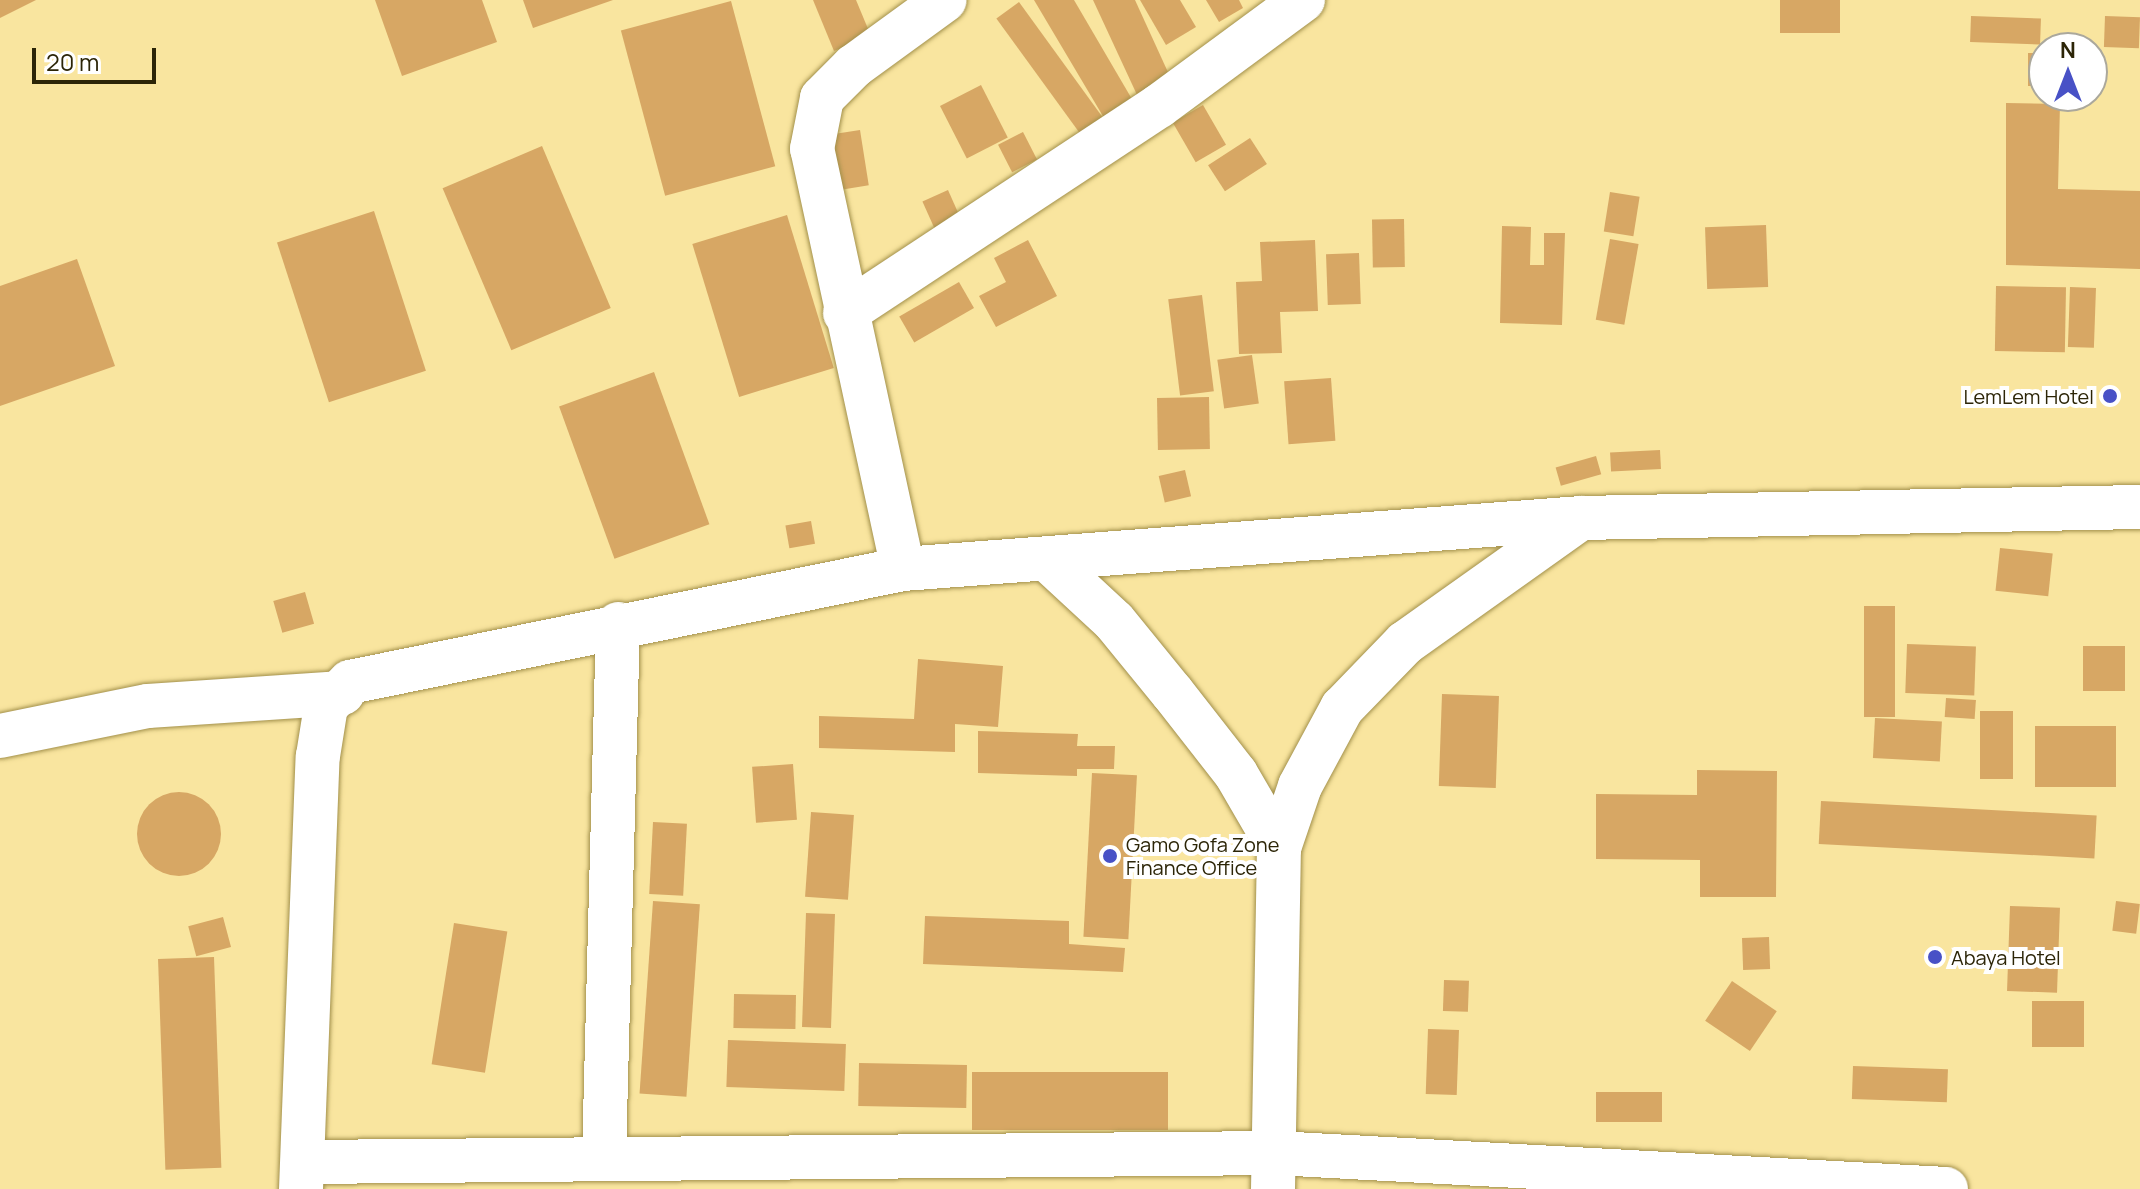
<!DOCTYPE html>
<html>
<head>
<meta charset="utf-8">
<style>
	body { margin:0 }
	#map { position:relative; width:2140px; height:1189px; overflow:hidden; background:#f9e59f; font-family:Manrope,sans-serif }
	div>[style] { position:absolute }
	.building>* { inset:0; background:#d7a764; transform-origin:0 0 }
	.round { border-radius:50% }
	.roads { filter:drop-shadow(0 0 2px #a2904b) drop-shadow(0 0 2px #a2904b) }
	.minor>* { height:44px; margin:-22px; padding:0 22px; transform-origin:22px; border-radius:22px; background:#fff }
	.dots>* { width:22px; height:22px; translate:-50% -50%; box-sizing:border-box; border:4px solid #fff; border-radius:50% }
	span { translate:-50% -50%; white-space:nowrap; text-align:center; line-height:1.15; -webkit-text-stroke:8px #fff; paint-order:stroke }
	.poi-label { font-size:20px; color:#2c2507 }
	.right { translate:-100% -50%; text-align:right }
	.left { translate:0 -50%; text-align:left }
	.north { position:absolute; left:2028px; top:32px; width:80px; height:80px; box-sizing:border-box; background:#fff; border:2px solid #aba89c; border-radius:50%; rotate:0deg; font-size:22px; font-weight:700; line-height:32px; text-align:center; color:#2c2507 }
	.north::after { content:''; display:block; margin:auto; width:28px; height:36px; background:#4851c6; clip-path:polygon(50% 0,100% 100%,50% 72%,0 100%) }
	.scale { position:absolute; left:32px; top:48px; width:124px; height:36px; box-sizing:border-box; border:4px solid #2c2507; border-top:0; padding-left:10px; font-size:24px; line-height:28px; white-space:nowrap; color:#2c2507; -webkit-text-stroke:6px #fff; paint-order:stroke }
</style>
</head>
<body>
<div id="map">
	<div class="building">
		<div style="clip-path:polygon(0 0,36px 0,0 18px)"></div>
		<div style="clip-path:polygon(375px 0,482px 0,497px 42px,402px 76px)"></div>
		<div style="clip-path:polygon(523px 0,613px 0,533px 28px)"></div>
		<div style="clip-path:polygon(813px 0,856px 0,871px 36px,834px 51px)"></div>
		<div style="clip-path:polygon(1034px 0,1074px 0,1136px 106px,1107px 123px)"></div>
		<div style="clip-path:polygon(1093px 0,1135px 0,1172px 81px,1138px 97px)"></div>
		<div style="clip-path:polygon(1140px 0,1180px 0,1196px 27px,1166px 45px)"></div>
		<div style="clip-path:polygon(1206px 0,1239px 0,1243px 8px,1219px 22px)"></div>
		<div style="left:1780px;top:0;width:60px;height:33px"></div>
		<div style="left:731px;top:1px;width:171px;height:114px;rotate:75deg"></div>
		<div style="left:1019px;top:2px;width:142px;height:28px;rotate:54deg"></div>
		<div style="left:1971px;top:16px;width:70px;height:26px;rotate:2deg"></div>
		<div style="left:2105px;top:16px;width:35px;height:31px;rotate:2deg"></div>
		<div style="left:2092px;top:52px;width:9px;height:32px"></div>
		<div style="left:2044px;top:53px;width:33px;height:16px;rotate:90deg"></div>
		<div style="left:981px;top:85px;width:59px;height:46px;rotate:63deg"></div>
		<div style="clip-path:polygon(2006px 103px,2060px 104px,2058px 189px,2140px 191px,2140px 269px,2006px 265px)"></div>
		<div style="left:1203px;top:105px;width:46px;height:35px;rotate:60deg"></div>
		<div style="left:860px;top:130px;width:56px;height:31px;rotate:81deg"></div>
		<div style="left:1023px;top:132px;width:31px;height:28px;rotate:63deg"></div>
		<div style="left:1250px;top:138px;width:31px;height:50px;rotate:57deg"></div>
		<div style="left:542px;top:146px;width:176px;height:108px;rotate:67deg"></div>
		<div style="left:948px;top:190px;width:32px;height:28px;rotate:66deg"></div>
		<div style="left:1610px;top:192px;width:30px;height:40px;rotate:9deg"></div>
		<div style="left:374px;top:211px;width:168px;height:102px;rotate:72deg"></div>
		<div style="left:787px;top:215px;width:160px;height:99px;rotate:73deg"></div>
		<div style="left:1404px;top:219px;width:48px;height:32px;rotate:89deg"></div>
		<div style="left:1766px;top:225px;width:62px;height:61px;rotate:88deg"></div>
		<div style="clip-path:polygon(1502px 226px,1531px 227px,1530px 265px,1544px 265px,1544px 233px,1565px 233px,1562px 325px,1500px 323px)"></div>
		<div style="left:1610px;top:239px;width:29px;height:82px;rotate:10deg"></div>
		<div style="clip-path:polygon(1028px 240px,1057px 296px,996px 327px,979px 296px,1006px 282px,994px 258px)"></div>
		<div style="clip-path:polygon(1315px 240px,1318px 311px,1280px 312px,1282px 353px,1239px 354px,1236px 282px,1262px 281px,1260px 242px)"></div>
		<div style="left:1359px;top:253px;width:51px;height:33px;rotate:88deg"></div>
		<div style="clip-path:polygon(77px 259px,115px 366px,0 406px,0 286px)"></div>
		<div style="left:959px;top:282px;width:30px;height:69px;rotate:60deg"></div>
		<div style="left:1996px;top:286px;width:70px;height:65px;rotate:1deg"></div>
		<div style="left:2070px;top:287px;width:26px;height:60px;rotate:2deg"></div>
		<div style="left:1202px;top:295px;width:97px;height:34px;rotate:83deg"></div>
		<div style="left:1252px;top:355px;width:49px;height:35px;rotate:82deg"></div>
		<div style="left:654px;top:372px;width:162px;height:101px;rotate:70deg"></div>
		<div style="left:1331px;top:378px;width:63px;height:47px;rotate:86deg"></div>
		<div style="left:1209px;top:397px;width:52px;height:52px;rotate:89deg"></div>
		<div style="left:1660px;top:450px;width:19px;height:50px;rotate:87deg"></div>
		<div style="left:1596px;top:456px;width:19px;height:42px;rotate:74deg"></div>
		<div style="left:1185px;top:470px;width:27px;height:27px;rotate:77deg"></div>
		<div style="left:811px;top:521px;width:23px;height:26px;rotate:80deg"></div>
		<div style="left:2000px;top:548px;width:53px;height:43px;rotate:6deg"></div>
		<div style="left:305px;top:592px;width:33px;height:33px;rotate:74deg"></div>
		<div style="left:1864px;top:606px;width:31px;height:111px"></div>
		<div style="left:1907px;top:644px;width:69px;height:49px;rotate:2deg"></div>
		<div style="left:2083px;top:646px;width:42px;height:45px"></div>
		<div style="clip-path:polygon(918px 659px,1003px 666px,998px 727px,955px 724px,955px 752px,819px 748px,819px 716px,914px 719px)"></div>
		<div style="left:1442px;top:694px;width:57px;height:92px;rotate:2deg"></div>
		<div style="left:1946px;top:698px;width:30px;height:19px;rotate:4deg"></div>
		<div style="left:1980px;top:711px;width:33px;height:68px"></div>
		<div style="left:1875px;top:718px;width:67px;height:40px;rotate:3deg"></div>
		<div style="left:2116px;top:726px;width:61px;height:81px;rotate:90deg"></div>
		<div style="clip-path:polygon(978px 731px,1078px 734px,1077px 746px,1115px 746px,1114px 769px,1077px 769px,1077px 776px,978px 773px)"></div>
		<div style="left:793px;top:764px;width:56px;height:41px;rotate:86deg"></div>
		<div style="clip-path:polygon(1697px 770px,1777px 771px,1776px 897px,1700px 897px,1700px 860px,1596px 859px,1596px 794px,1697px 795px)"></div>
		<div style="left:1092px;top:773px;width:45px;height:164px;rotate:3deg"></div>
		<div class="round" style="left:137px;top:792px;width:84px;height:84px"></div>
		<div style="left:1821px;top:801px;width:276px;height:43px;rotate:3deg"></div>
		<div style="left:811px;top:812px;width:43px;height:85px;rotate:4deg"></div>
		<div style="left:653px;top:822px;width:34px;height:72px;rotate:3deg"></div>
		<div style="left:653px;top:901px;width:47px;height:193px;rotate:4deg"></div>
		<div style="left:2116px;top:901px;width:24px;height:30px;rotate:7deg"></div>
		<div style="left:2010px;top:906px;width:50px;height:85px;rotate:2deg"></div>
		<div style="left:806px;top:913px;width:29px;height:114px;rotate:2deg"></div>
		<div style="clip-path:polygon(925px 916px,1069px 921px,1069px 944px,1125px 948px,1123px 972px,923px 964px)"></div>
		<div style="left:223px;top:917px;width:31px;height:36px;rotate:75deg"></div>
		<div style="left:454px;top:923px;width:54px;height:143px;rotate:9deg"></div>
		<div style="left:1769px;top:937px;width:32px;height:27px;rotate:88deg"></div>
		<div style="left:214px;top:957px;width:211px;height:56px;rotate:88deg"></div>
		<div style="left:1444px;top:980px;width:25px;height:31px;rotate:2deg"></div>
		<div style="left:1732px;top:981px;width:54px;height:48px;rotate:34deg"></div>
		<div style="left:734px;top:994px;width:62px;height:34px;rotate:1deg"></div>
		<div style="left:2084px;top:1001px;width:46px;height:52px;rotate:90deg"></div>
		<div style="left:1428px;top:1029px;width:31px;height:65px;rotate:2deg"></div>
		<div style="left:728px;top:1040px;width:118px;height:47px;rotate:2deg"></div>
		<div style="left:859px;top:1063px;width:108px;height:43px;rotate:1deg"></div>
		<div style="left:1853px;top:1066px;width:95px;height:33px;rotate:2deg"></div>
		<div style="left:1168px;top:1072px;width:58px;height:196px;rotate:90deg"></div>
		<div style="left:1662px;top:1092px;width:30px;height:66px;rotate:90deg"></div>
	</div>
	<div class="roads">
		<div class="minor">
			<div style="left:845px;top:313px;width:376px;rotate:-33.4deg"></div>
			<div style="left:1159px;top:106px;width:179px;rotate:-36.4deg"></div>
			<div style="left:1047px;top:559px;width:91px;rotate:42.8deg"></div>
			<div style="left:1114px;top:621px;width:92px;rotate:50.8deg"></div>
			<div style="left:1172px;top:692px;width:104px;rotate:52deg"></div>
			<div style="left:1236px;top:774px;width:86px;rotate:59.8deg"></div>
			<div style="left:903px;top:569px;width:430px;rotate:-102.2deg"></div>
			<div style="left:812px;top:149px;width:52px;rotate:-78.9deg"></div>
			<div style="left:822px;top:98px;width:45px;rotate:-45deg"></div>
			<div style="left:854px;top:66px;width:112px;rotate:-36deg"></div>
			<div style="left:0;top:736px;width:151px;rotate:-11.5deg"></div>
			<div style="left:148px;top:706px;width:195px;rotate:-3.8deg"></div>
			<div style="left:604px;top:1157px;width:533px;rotate:-88.5deg"></div>
			<div style="left:304px;top:1162px;width:971px;rotate:-0.53deg"></div>
			<div style="left:1275px;top:1153px;width:672px;rotate:3.07deg"></div>
			<div style="left:301px;top:1189px;width:433px;rotate:-87.8deg"></div>
			<div style="left:318px;top:756px;width:51px;rotate:-80.9deg"></div>
			<div style="left:326px;top:706px;width:34px;rotate:-45deg"></div>
			<div style="left:350px;top:682px;width:564px;rotate:-11.55deg"></div>
			<div style="left:903px;top:569px;width:680px;rotate:-4.3deg"></div>
			<div style="left:1581px;top:518px;width:559px;rotate:-1.13deg"></div>
			<div style="left:1273px;top:1189px;width:341px;rotate:-89deg"></div>
			<div style="left:1279px;top:848px;width:65px;rotate:-71.3deg"></div>
			<div style="left:1300px;top:786px;width:89px;rotate:-61.7deg"></div>
			<div style="left:1342px;top:708px;width:91px;rotate:-45.9deg"></div>
			<div style="left:1405px;top:643px;width:216px;rotate:-35.4deg"></div>
		</div>
	</div>
	<div class="dots">
		<div style="left:2110px;top:396px;background:#4851c6"></div>
		<div style="left:1110px;top:856px;background:#4851c6"></div>
		<div style="left:1935px;top:957px;background:#4851c6"></div>
	</div>
	<div class="poi-label">
		<span class="right" style="left:2094px;top:396px">LemLem Hotel</span>
		<span class="left" style="left:1126px;top:856px">Gamo Gofa Zone<br>Finance Office</span>
		<span class="left" style="left:1951px;top:957px">Abaya Hotel</span>
	</div>
	<div class="north">N</div>
	<div class="scale">20 m</div>
</div>
</body>
</html>
